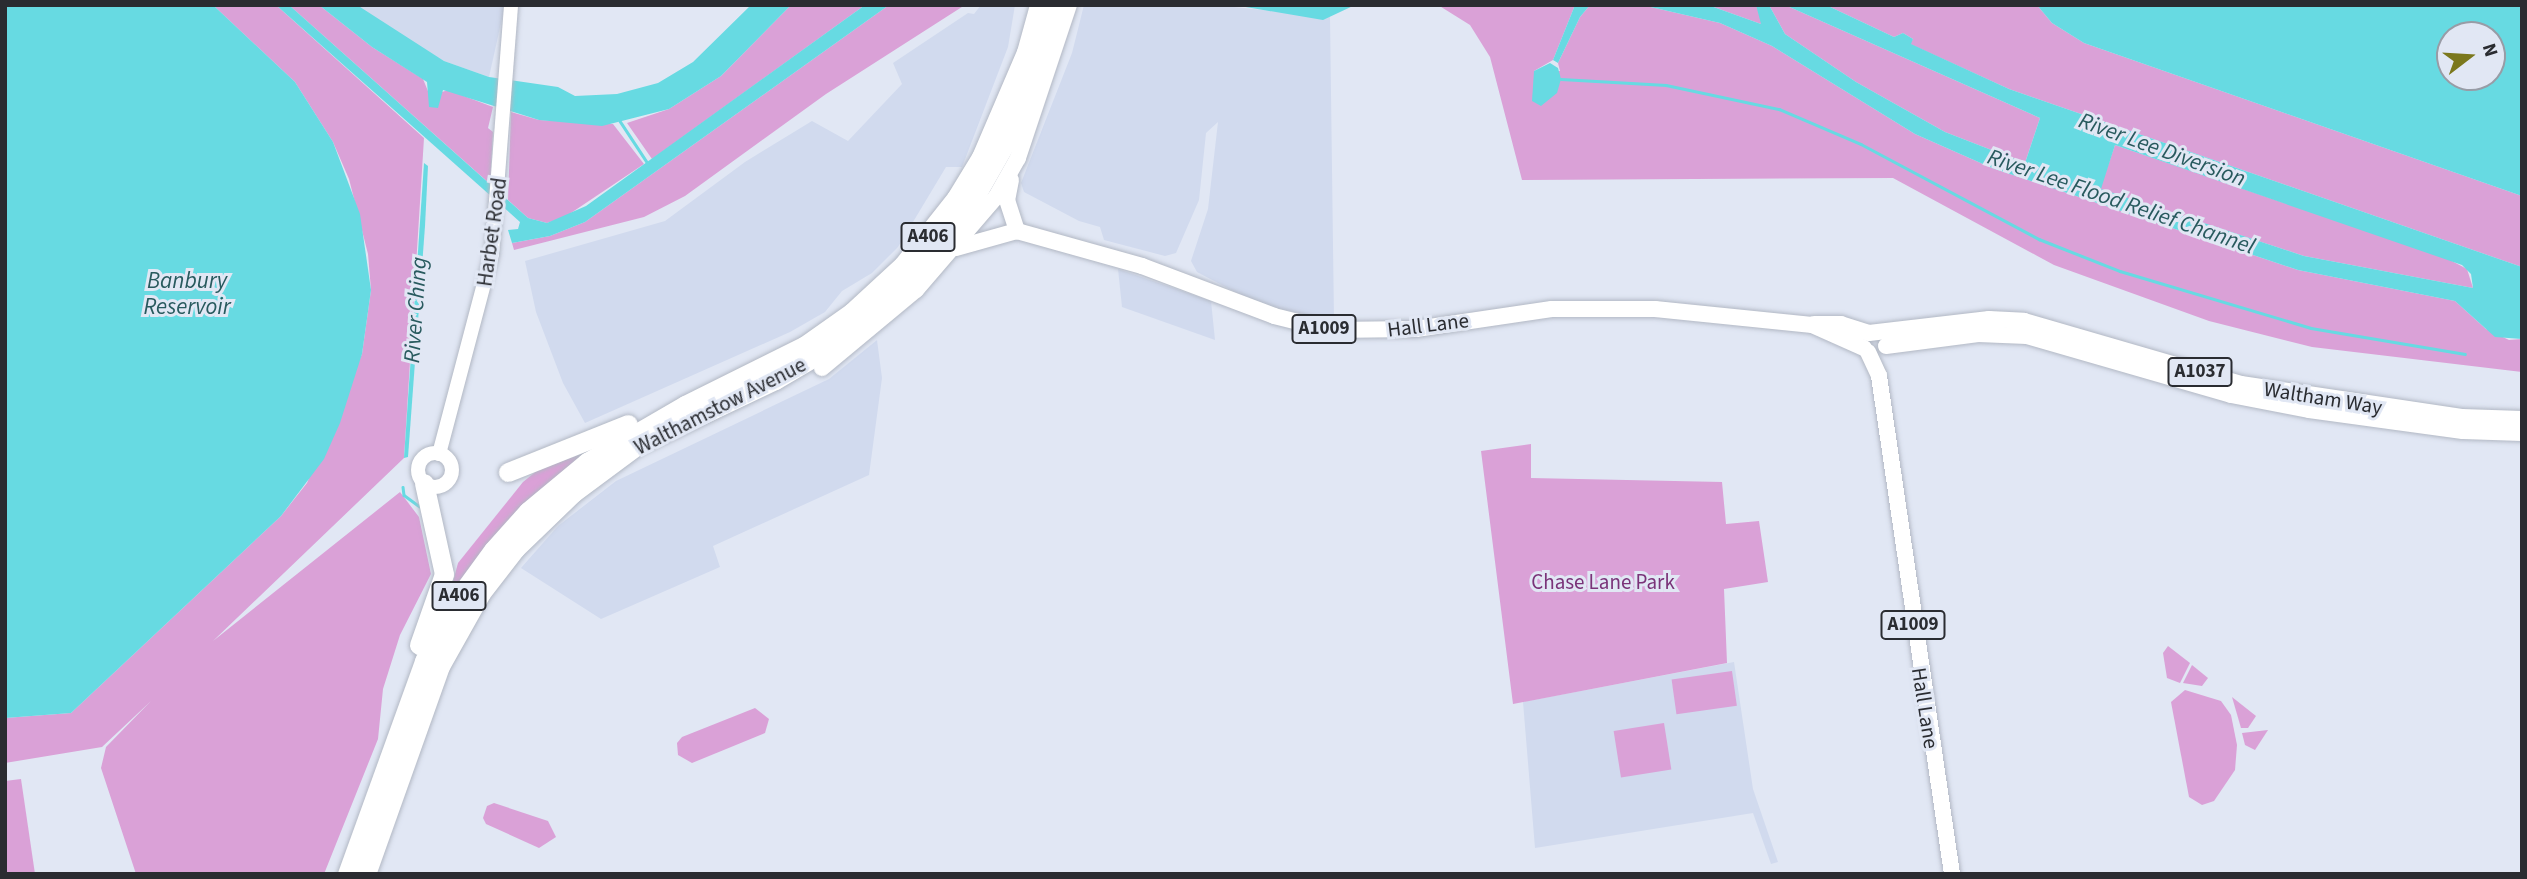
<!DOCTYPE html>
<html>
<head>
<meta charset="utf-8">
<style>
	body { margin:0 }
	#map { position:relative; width:2527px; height:879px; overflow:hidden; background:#e1e7f4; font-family:"Source Sans 3",sans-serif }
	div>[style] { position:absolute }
	.built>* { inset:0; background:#d1daee }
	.green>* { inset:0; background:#daa1d7; transform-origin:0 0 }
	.water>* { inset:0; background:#67dae2 }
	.stream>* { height:2.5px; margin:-1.25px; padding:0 1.25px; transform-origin:1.25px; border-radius:1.25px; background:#67dae2 }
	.roads { filter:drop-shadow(0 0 2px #b2b8c4) drop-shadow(0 0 2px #b2b8c4) }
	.secondary>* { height:14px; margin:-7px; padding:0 7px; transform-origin:7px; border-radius:7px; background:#fff }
	.secondary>.ring { margin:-7px; padding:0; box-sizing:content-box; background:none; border:14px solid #fff; border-radius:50% }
	.primary>* { height:16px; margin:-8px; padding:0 8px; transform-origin:8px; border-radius:8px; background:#fff }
	.highway>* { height:19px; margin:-9.5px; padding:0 9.5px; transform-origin:9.5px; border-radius:9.5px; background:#fff }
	span { translate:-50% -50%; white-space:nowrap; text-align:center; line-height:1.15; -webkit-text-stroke:6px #e1e7f4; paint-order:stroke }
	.shield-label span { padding:2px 5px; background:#e1e7f4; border:2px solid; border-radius:5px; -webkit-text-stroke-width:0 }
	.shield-label { font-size:19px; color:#2a2c31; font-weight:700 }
	.street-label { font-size:21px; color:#2a2c31 }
	.park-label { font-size:21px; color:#7a3379 }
	.water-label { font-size:23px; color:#285a5e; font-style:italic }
	.frame { position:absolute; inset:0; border:7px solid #2a2c31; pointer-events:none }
	.north { position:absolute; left:2436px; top:21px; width:70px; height:70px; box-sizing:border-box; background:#e1e7f4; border:2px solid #989ca6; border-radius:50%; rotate:73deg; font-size:19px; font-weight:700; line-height:28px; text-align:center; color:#2a2c31 }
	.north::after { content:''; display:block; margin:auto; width:24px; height:32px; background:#7b781d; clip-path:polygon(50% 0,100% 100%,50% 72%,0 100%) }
</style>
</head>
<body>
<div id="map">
	<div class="built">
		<div style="clip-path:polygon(348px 5px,505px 5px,489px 77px,444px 61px)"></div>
		<div style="clip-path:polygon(981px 5px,1015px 5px,1008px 47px,962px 167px,946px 167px,898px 247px,872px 273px,842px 291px,825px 312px,790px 332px,585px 423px,563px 383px,536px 312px,525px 261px,665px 221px,745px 162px,812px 121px,848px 141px,902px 84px,893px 63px,968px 13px,974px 14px)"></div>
		<div style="clip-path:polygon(1084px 5px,1215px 5px,1330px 17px,1334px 320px,1260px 305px,1197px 272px,1191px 261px,1208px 209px,1218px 122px,1206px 133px,1199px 200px,1176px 253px,1165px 256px,1104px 240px,1100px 227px,1079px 221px,1024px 192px,1021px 183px,1072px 53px)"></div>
		<div style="clip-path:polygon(1118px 269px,1211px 301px,1215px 340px,1122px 307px)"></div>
		<div style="clip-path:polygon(877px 340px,882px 378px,869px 475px,713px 546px,720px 567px,601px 619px,521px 568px,558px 526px,616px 481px,829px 379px)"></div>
		<div style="clip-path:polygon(1734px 662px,1753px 789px,1778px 862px,1771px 864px,1753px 813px,1535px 848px,1523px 702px)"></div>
	</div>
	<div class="green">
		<div style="clip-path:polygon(213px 5px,276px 5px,424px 138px,404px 458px,213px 641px,400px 492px,419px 517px,431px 574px,400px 635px,383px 689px,378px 739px,324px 874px,136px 874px,101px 768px,106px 747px,151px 701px,102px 747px,5px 763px,5px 718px,71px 713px,281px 516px,307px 483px,362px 354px,371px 290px,368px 254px,349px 179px,333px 142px,295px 82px)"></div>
		<div style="clip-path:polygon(289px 5px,319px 5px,372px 47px,423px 79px,430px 96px,448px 90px,493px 107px,488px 128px,493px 132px,490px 184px)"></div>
		<div style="clip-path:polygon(791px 5px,865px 5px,652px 159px,627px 123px,669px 109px,721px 76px)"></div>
		<div style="clip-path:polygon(889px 5px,965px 5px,826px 94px,685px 196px,644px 217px,514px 250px,512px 243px,550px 236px,585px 222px)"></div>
		<div style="clip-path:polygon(1438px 5px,1575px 5px,1553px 60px,1534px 71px,1560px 71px,1558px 63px,1580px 17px,1590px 5px,1642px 5px,1720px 23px,1772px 46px,1915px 134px,1992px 168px,2298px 270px,2455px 301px,2486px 329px,2509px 340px,2522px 339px,2522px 372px,2312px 347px,2209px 321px,2054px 265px,1893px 178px,1522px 180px,1490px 57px,1470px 25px)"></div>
		<div style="clip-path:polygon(1708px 5px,1756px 5px,1763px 23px,1761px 24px)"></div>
		<div style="clip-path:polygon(1769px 5px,1785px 5px,2040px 118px,2025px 163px,1945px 132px,1856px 82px,1785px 34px)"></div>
		<div style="clip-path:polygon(1826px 5px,2037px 5px,2052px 23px,2084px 43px,2522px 196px,2522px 267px,2009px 89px,1910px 44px,1913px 39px,1903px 33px,1894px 37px)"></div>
		<div style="clip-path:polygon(511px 112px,539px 120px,613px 124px,644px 164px,565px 217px,547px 223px,528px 218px,508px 200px)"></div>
		<div style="clip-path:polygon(2115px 145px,2448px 259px,2467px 269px,2473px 288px,2304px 256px,2100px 189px)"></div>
		<div style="clip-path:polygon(1531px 444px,1531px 478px,1722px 482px,1726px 524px,1759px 521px,1768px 582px,1724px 589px,1727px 663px,1513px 704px,1481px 451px)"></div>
		<div style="clip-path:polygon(582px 454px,450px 593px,458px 563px,523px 482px,539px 469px)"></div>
		<div style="clip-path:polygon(2168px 646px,2190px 663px,2180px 683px,2167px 678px,2163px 653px)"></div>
		<div style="clip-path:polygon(2192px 665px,2208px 678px,2202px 686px,2183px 683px)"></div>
		<div style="left:1732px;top:671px;width:35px;height:61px;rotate:82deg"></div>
		<div style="clip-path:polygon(2185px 690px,2221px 701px,2231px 715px,2237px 745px,2235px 770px,2214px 801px,2202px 805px,2189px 797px,2171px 702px)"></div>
		<div style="clip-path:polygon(2232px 697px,2256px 716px,2248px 728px,2241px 728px)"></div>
		<div style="clip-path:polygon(755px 708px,769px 719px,765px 733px,692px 763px,678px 755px,677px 743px,682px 737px)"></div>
		<div style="left:1664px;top:723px;width:47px;height:51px;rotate:81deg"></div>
		<div style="clip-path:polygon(2268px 730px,2255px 750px,2245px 745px,2242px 733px)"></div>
		<div style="clip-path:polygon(21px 779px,35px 874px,5px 874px,5px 781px)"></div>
		<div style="clip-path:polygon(494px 803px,548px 821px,556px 837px,539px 848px,486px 824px,483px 818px,487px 806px)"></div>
	</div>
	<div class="water">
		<div style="clip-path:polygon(5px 5px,213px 5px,295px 82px,333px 142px,360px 214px,371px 290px,362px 354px,340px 423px,324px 459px,281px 516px,71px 713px,5px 718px)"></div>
		<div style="clip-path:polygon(276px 5px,289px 5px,528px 218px,547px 223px,586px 206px,865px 5px,889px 5px,585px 222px,550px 236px,512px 243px,508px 230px,518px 229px,520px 222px)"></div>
		<div style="clip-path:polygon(319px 5px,357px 5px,444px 61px,489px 77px,558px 87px,575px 96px,617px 94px,658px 83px,693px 62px,751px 5px,791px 5px,721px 76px,669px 109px,602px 126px,539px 120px,443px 90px,438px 108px,429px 107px,427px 82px,372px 47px)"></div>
		<div style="clip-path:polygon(1234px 5px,1300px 6px,1355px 5px,1323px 20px)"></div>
		<div style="clip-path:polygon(1575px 5px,1590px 5px,1580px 17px,1558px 63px,1553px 60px)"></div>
		<div style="clip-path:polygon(evenodd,1642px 5px,1708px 5px,1761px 24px,1756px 5px,1769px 5px,1785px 34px,1856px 82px,1945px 132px,2025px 163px,2040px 118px,1785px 5px,1826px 5px,1894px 37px,1903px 33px,1913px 39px,1911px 44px,2009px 89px,2522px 267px,2522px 339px,2495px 337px,2455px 301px,2298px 270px,1992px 168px,1915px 134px,1772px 46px,1720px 23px,1642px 5px,2115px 145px,2462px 265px,2471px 274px,2473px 288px,2304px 256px,2101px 189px,2115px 145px)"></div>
		<div style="clip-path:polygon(evenodd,2037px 5px,2522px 5px,2522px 196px,2084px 43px,2052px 23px,2037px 5px,2450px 35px,2492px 35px,2492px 77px,2450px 77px,2450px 35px)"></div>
		<div style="clip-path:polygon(1550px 63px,1558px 68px,1561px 79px,1557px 93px,1541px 106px,1532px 101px,1534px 71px)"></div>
		<div style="clip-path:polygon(424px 163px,428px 166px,425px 226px,408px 457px,404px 458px)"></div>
	</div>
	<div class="stream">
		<div style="left:1561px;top:79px;width:105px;rotate:3.3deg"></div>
		<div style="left:1666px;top:85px;width:116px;rotate:12deg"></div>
		<div style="left:1779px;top:109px;width:89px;rotate:23.1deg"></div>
		<div style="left:1861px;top:144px;width:202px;rotate:28.1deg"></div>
		<div style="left:2039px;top:239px;width:87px;rotate:21.6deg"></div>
		<div style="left:2120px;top:271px;width:199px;rotate:16.6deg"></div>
		<div style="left:2311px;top:328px;width:156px;rotate:9.6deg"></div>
		<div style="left:620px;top:121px;width:53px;rotate:56.6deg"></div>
		<div style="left:403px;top:487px;width:8px;rotate:83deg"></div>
		<div style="left:404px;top:495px;width:19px;rotate:36deg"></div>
	</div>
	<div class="roads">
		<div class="secondary">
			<div class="ring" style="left:418px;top:453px;width:20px;height:20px"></div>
			<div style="left:439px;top:454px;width:208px;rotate:-75.2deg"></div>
			<div style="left:492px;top:253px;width:249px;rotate:-85.6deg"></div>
		</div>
		<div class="primary">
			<div style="left:1011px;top:180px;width:20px;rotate:101deg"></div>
			<div style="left:1007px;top:200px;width:33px;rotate:72deg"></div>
			<div style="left:956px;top:248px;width:63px;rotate:-15.6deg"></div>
			<div style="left:1017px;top:231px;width:130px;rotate:15.6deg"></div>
			<div style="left:1142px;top:266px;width:141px;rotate:20.7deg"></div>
			<div style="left:1274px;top:316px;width:58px;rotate:14deg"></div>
			<div style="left:1330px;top:330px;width:86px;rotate:-0.7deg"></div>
			<div style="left:1416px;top:329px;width:137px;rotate:-8.4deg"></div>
			<div style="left:1552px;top:309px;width:103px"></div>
			<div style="left:1655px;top:309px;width:158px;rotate:5.8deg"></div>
			<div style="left:1812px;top:325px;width:57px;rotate:23.9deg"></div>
			<div style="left:1814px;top:324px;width:27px"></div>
			<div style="left:1841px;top:324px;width:29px;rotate:18deg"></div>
			<div style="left:1869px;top:333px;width:121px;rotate:-6.7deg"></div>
			<div style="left:1989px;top:319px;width:35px;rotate:3deg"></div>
			<div style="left:2024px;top:321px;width:226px;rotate:16.2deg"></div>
			<div style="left:2241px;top:384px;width:223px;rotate:8.5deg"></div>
			<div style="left:2462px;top:417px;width:60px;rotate:1.9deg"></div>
			<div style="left:1886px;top:346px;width:93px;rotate:-7.4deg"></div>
			<div style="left:1978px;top:334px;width:49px;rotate:2.3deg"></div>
			<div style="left:2027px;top:336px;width:212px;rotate:16.1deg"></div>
			<div style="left:2231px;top:395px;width:79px;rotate:10.9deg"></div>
			<div style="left:2309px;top:410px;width:155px;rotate:7.8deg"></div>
			<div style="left:2463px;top:431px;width:59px;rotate:1.9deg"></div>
			<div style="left:1868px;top:352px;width:26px;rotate:65deg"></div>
			<div style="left:1879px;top:376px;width:503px;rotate:81.66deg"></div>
			<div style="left:822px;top:368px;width:122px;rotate:-39.7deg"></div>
			<div style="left:916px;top:290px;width:123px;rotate:-49.3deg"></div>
			<div style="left:996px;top:197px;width:45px;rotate:-60.6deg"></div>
			<div style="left:1018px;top:158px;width:161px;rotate:-71.6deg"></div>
		</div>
		<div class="highway">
			<div style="left:508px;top:472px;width:129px;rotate:-21.8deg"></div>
			<div style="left:419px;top:645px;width:75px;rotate:-70.6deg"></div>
			<div style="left:444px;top:574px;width:93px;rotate:-102.4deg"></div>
			<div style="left:347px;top:874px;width:226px;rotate:-70.1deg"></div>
			<div style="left:424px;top:661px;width:67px;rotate:-62.3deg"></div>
			<div style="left:455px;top:602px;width:64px;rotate:-53.8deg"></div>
			<div style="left:493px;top:550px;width:52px;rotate:-48.1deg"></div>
			<div style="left:528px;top:511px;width:77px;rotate:-39.7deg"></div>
			<div style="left:587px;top:462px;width:113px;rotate:-30.2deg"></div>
			<div style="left:685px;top:405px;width:133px;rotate:-26.4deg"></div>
			<div style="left:804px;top:346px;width:59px;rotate:-35.3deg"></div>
			<div style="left:852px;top:312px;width:69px;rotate:-42.7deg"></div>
			<div style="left:903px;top:265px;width:85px;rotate:-51.7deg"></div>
			<div style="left:956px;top:198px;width:48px;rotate:-58.6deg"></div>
			<div style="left:981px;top:157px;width:114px;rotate:-66.8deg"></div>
			<div style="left:1026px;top:52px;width:49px;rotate:-74.5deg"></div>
			<div style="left:366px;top:874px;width:221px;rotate:-70.4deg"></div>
			<div style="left:440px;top:666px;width:84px;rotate:-60.7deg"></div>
			<div style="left:481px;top:593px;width:56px;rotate:-52.3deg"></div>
			<div style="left:515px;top:549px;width:81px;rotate:-44deg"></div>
			<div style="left:573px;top:493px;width:79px;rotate:-36.7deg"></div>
			<div style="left:636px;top:446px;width:154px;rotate:-25.4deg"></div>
			<div style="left:775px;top:380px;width:67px;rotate:-30.4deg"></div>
			<div style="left:833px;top:346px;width:109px;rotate:-40.5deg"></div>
			<div style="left:916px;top:275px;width:84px;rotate:-51.8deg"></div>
			<div style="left:968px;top:209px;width:81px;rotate:-60.3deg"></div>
			<div style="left:1008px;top:139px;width:74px;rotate:-67.9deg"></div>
			<div style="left:1036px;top:70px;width:67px;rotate:-76.2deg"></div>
		</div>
	</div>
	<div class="shield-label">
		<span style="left:928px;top:237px">A406</span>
		<span style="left:1324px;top:329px">A1009</span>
		<span style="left:2200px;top:372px">A1037</span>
		<span style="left:459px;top:596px">A406</span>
		<span style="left:1913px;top:625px">A1009</span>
	</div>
	<div class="street-label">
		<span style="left:492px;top:232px;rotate:-82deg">Harbet Road</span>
		<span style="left:1428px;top:325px;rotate:-7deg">Hall Lane</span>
		<span style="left:2323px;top:398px;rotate:9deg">Waltham Way</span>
		<span style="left:720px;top:406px;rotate:-27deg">Walthamstow Avenue</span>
		<span style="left:1925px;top:708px;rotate:81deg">Hall Lane</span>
	</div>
	<div class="park-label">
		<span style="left:1603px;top:582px">Chase Lane Park</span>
	</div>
	<div class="water-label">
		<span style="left:2162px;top:150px;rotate:20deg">River Lee Diversion</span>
		<span style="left:2121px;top:202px;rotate:19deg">River Lee Flood Relief Channel</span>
		<span style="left:187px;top:294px">Banbury<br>Reservoir</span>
		<span style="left:416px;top:310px;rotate:-86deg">River Ching</span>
	</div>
	<div class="frame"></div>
	<div class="north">N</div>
</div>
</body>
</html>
